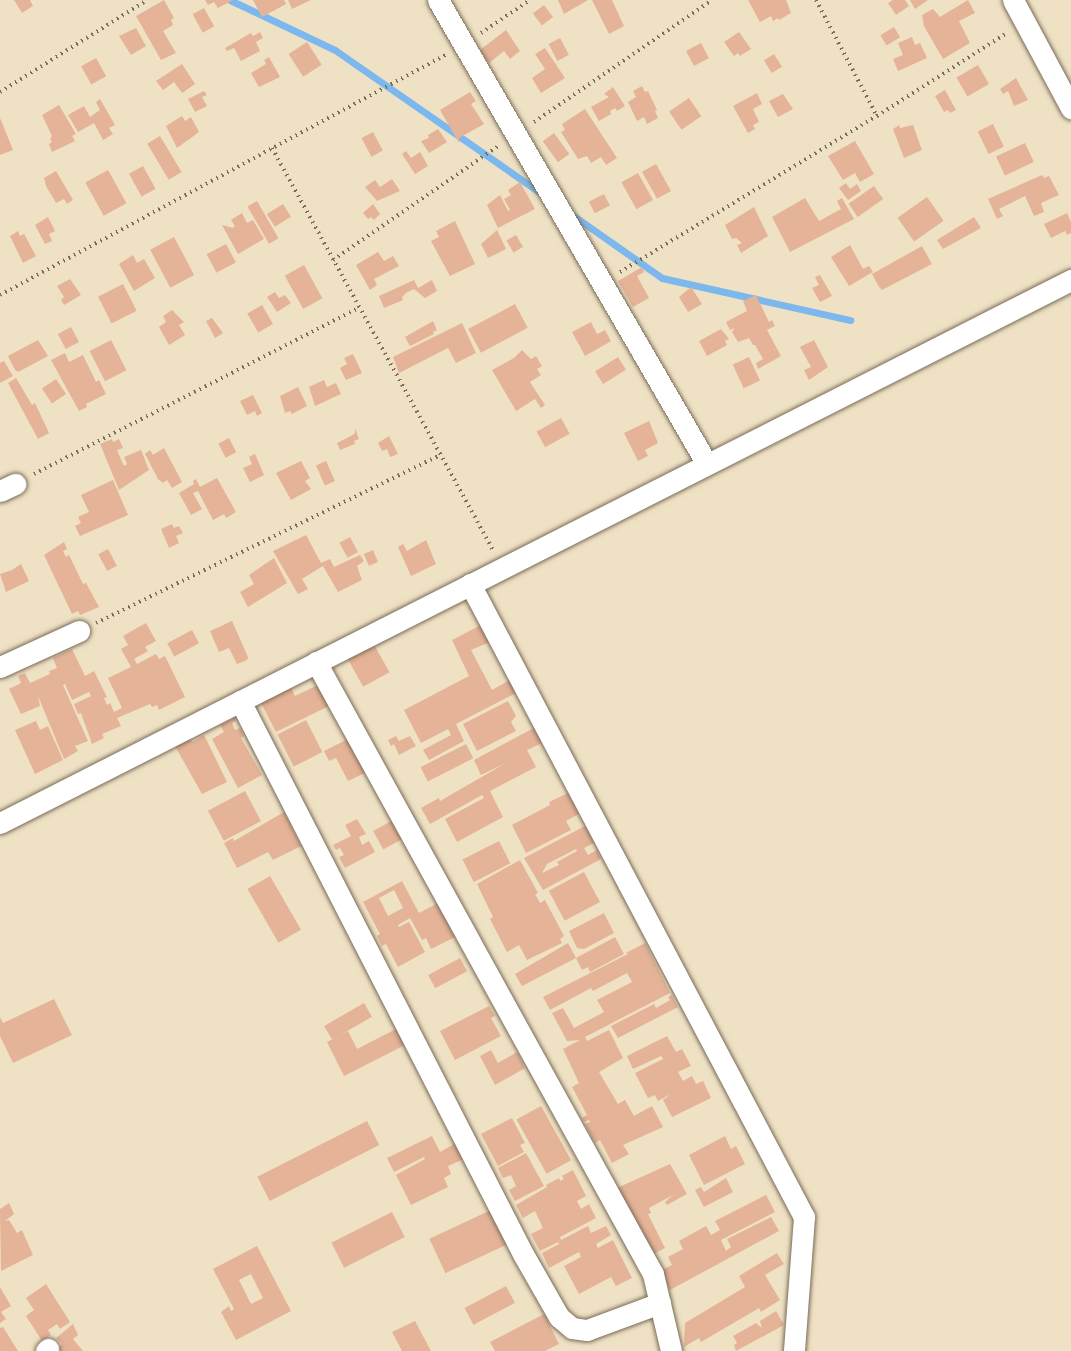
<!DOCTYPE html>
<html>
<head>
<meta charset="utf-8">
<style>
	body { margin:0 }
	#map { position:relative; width:1071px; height:1351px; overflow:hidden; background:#efe2c4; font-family:Alegreya,serif }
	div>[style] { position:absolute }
	.stream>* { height:7px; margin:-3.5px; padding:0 3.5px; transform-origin:3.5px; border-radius:3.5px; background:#7cb8ee }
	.building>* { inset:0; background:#e5b397; transform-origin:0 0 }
	.path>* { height:4px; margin-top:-2px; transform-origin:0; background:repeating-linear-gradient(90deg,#7a6a58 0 1.5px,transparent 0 6px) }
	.roads { filter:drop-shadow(0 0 2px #7a6a58) drop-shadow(0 0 2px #7a6a58) }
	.minor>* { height:21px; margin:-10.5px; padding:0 10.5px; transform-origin:10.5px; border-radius:10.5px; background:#fff }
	span { translate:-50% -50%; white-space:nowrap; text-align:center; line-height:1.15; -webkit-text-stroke:4.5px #fff; paint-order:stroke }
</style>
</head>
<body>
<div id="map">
	<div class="stream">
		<div style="left:230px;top:0;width:116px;rotate:25.5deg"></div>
		<div style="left:335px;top:50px;width:252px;rotate:34.8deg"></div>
		<div style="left:571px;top:214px;width:111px;rotate:35.1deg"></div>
		<div style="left:662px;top:278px;width:193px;rotate:12.6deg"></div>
	</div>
	<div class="building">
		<div style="clip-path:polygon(14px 0,30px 0,33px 6px,22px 13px)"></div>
		<div style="clip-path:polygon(164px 0,174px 18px,171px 20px,173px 25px,163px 31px,176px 53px,161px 60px,136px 16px)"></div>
		<div style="clip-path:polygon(205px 0,233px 0,218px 8px,214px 2px,208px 5px)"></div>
		<div style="clip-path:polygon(253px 0,284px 0,286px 4px,262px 17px)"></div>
		<div style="clip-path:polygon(288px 0,311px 0,292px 9px)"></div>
		<div style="clip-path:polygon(558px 0,588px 0,564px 14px)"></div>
		<div style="clip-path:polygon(592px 0,612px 0,624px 26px,609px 34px)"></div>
		<div style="clip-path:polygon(748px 0,786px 0,791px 13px,779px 20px,778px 18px,773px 21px,771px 16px,760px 22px)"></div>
		<div style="clip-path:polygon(893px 0,905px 0,909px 6px,896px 15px,888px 3px)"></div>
		<div style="clip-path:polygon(910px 0,928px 0,915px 9px)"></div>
		<div style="clip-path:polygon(968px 0,975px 13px,959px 21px,970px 43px,943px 59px,924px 26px,922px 15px,933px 9px,940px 17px)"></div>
		<div style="left:544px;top:5px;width:15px;height:14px;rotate:53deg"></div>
		<div style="left:204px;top:8px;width:21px;height:13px;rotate:61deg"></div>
		<div style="left:894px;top:27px;width:12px;height:16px;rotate:59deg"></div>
		<div style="clip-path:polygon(136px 28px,146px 46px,131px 55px,119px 36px)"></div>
		<div style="clip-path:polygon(506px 30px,520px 51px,510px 59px,504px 51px,489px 63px,480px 50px)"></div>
		<div style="clip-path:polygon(260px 32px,263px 38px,256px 42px,260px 51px,241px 61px,234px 48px,227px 51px,225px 48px,251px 33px,253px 36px)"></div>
		<div style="clip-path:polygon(739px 32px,751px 49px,740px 56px,738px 53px,734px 56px,724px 42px)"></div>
		<div style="clip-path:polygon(912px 37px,915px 45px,920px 43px,927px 58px,898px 71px,893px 59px,903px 55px,898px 43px)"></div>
		<div style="left:560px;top:38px;width:19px;height:13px;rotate:62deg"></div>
		<div style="left:307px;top:42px;width:27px;height:22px;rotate:57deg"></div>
		<div style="left:701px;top:43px;width:17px;height:17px;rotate:62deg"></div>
		<div style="clip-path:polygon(545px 48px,565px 78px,541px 93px,532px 78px,545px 69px,535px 54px)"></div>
		<div style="left:774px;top:54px;width:15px;height:12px;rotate:58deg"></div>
		<div style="clip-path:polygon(269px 57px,280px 77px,259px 87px,251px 73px,266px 64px,264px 60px)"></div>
		<div style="left:96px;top:58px;width:21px;height:17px;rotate:61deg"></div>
		<div style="clip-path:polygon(182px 64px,195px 84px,182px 93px,174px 82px,163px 90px,156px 81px)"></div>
		<div style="left:978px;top:65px;width:22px;height:25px;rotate:60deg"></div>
		<div style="clip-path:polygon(1016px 78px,1028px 100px,1014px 106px,1008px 91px,1003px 94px,1000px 89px)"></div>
		<div style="clip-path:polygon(642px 86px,645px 92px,648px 91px,657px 110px,655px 111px,658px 118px,647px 124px,644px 117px,637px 121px,628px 102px,636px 97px,633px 91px)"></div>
		<div style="clip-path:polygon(613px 87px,625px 106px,617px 111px,615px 108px,610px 111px,611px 114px,599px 121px,591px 107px,609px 97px,604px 94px)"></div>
		<div style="clip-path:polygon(945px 90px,956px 110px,950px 113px,948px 110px,944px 112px,935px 96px)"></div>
		<div style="clip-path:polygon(204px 91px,207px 95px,202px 97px,207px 106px,195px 112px,188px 99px)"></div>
		<div style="clip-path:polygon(470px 92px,476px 101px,471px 104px,484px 124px,459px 138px,459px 143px,440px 110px)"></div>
		<div style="clip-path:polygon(757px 93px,762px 104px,753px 109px,759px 122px,753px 125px,755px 129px,748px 133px,733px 106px)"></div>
		<div style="clip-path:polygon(783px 94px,793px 109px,778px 117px,769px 101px)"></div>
		<div style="left:689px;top:98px;width:22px;height:24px;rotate:56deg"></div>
		<div style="clip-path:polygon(100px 99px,115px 125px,109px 128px,113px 134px,103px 140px,94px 123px,78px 132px,68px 115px,84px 106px,90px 117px,100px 110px,96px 102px)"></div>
		<div style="clip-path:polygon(59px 105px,76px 134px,72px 136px,75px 141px,52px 152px,49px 144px,52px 142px,50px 139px,52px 136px,42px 115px)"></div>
		<div style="clip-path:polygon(585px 109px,617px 158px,606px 165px,601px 157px,591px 163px,587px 156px,578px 159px,561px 132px,565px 130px,562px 124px)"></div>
		<div style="clip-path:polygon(182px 116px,185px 121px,191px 117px,199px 132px,177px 148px,166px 126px)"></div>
		<div style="clip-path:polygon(0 118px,13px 150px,0 155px)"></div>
		<div style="left:993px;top:124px;width:25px;height:17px;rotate:64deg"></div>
		<div style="clip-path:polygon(899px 125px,900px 128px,913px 125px,922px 150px,904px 158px,893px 129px)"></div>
		<div style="clip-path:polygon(438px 129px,447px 142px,429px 153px,421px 141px,429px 138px,428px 135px)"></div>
		<div style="left:373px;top:132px;width:21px;height:13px;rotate:62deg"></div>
		<div style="left:554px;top:133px;width:26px;height:14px;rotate:54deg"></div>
		<div style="left:160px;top:136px;width:42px;height:15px;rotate:59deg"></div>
		<div style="clip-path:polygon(855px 141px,874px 174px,860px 182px,855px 173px,843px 180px,828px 156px)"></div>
		<div style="left:1025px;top:143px;width:21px;height:32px;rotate:65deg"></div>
		<div style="clip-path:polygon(406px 151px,411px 158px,420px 152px,428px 166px,415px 174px,402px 154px)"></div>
		<div style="left:656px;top:164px;width:31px;height:16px;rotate:61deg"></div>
		<div style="left:143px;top:166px;width:26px;height:16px;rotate:61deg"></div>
		<div style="left:108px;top:170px;width:38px;height:26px;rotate:61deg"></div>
		<div style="clip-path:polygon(56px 171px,73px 200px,67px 204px,64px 199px,56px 203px,46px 186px,44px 178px)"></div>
		<div style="left:638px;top:173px;width:31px;height:19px;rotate:61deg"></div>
		<div style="clip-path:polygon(1042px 175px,1044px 178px,1049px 176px,1059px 195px,1041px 203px,1044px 212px,1034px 216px,1025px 196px,999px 209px,1003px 216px,997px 219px,988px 199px)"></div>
		<div style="clip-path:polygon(392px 179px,400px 191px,377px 201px,365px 187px,375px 180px,380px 187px)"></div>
		<div style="clip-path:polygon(520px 182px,535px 209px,498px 228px,487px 205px,500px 195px,508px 211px,510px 210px,504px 199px,511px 195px,508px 190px)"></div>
		<div style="clip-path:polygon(846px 183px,850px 189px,857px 184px,861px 191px,848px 200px,839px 188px)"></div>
		<div style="left:874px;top:186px;width:16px;height:31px;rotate:55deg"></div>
		<div style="left:604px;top:194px;width:13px;height:17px;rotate:63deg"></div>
		<div style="left:927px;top:197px;width:29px;height:36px;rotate:55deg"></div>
		<div style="clip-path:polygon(805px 198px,819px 221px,841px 209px,837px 201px,842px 198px,854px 219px,790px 252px,772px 217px)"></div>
		<div style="left:257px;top:201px;width:43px;height:11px;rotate:60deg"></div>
		<div style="left:283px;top:204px;width:15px;height:19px;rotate:58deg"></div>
		<div style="clip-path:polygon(373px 204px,380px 214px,374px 220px,371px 217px,368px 219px,363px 213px)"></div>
		<div style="clip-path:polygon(754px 207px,768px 236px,741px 253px,737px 245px,742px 243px,736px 238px,732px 239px,725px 225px)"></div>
		<div style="clip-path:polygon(242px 213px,247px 223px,253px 220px,264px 239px,238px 254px,222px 225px,233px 228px,235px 226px,231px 220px)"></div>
		<div style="clip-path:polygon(1067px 213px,1071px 222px,1071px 233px,1067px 235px,1065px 231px,1051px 238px,1044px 224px)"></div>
		<div style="clip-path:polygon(48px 217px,55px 231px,49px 234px,52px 241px,45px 244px,35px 225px)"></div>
		<div style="clip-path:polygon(974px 217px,981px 228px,943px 249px,937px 240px)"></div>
		<div style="clip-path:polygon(455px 221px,475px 264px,450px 276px,431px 241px,439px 237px,436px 231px)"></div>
		<div style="clip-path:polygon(497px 230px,506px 249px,488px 258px,481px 244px)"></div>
		<div style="clip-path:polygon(18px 231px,20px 236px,24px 234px,36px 256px,23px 263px,10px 236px)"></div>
		<div style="left:516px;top:235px;width:14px;height:11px;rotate:60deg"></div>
		<div style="left:174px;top:237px;width:43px;height:27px;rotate:62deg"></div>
		<div style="left:226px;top:244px;width:21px;height:22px;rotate:62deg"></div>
		<div style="clip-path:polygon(850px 245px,863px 269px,869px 266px,873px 272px,849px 286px,831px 257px)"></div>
		<div style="clip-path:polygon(922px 246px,932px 264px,882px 290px,879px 287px,872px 274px)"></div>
		<div style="clip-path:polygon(378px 252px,384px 261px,393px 256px,399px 266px,374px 279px,377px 285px,370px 290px,356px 265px)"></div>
		<div style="clip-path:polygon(133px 255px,137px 263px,144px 259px,155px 278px,134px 291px,119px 264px)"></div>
		<div style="left:304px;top:265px;width:38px;height:22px;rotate:61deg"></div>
		<div style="clip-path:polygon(642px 267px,644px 272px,637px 276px,649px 298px,633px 307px,618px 281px)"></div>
		<div style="clip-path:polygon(820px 275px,832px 296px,820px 302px,812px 288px,819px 285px,815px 277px)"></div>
		<div style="clip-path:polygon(70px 279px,81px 295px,64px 305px,61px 300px,64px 297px,57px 286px)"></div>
		<div style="clip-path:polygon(414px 280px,418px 288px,432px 280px,437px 291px,425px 298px,414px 289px,406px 293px,402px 297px,403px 300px,384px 308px,379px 296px)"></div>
		<div style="left:123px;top:284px;width:30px;height:28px;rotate:63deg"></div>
		<div style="clip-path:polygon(691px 287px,702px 304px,688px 312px,679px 297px)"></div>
		<div style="clip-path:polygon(275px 292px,279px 298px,285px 295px,291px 303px,277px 312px,267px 297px)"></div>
		<div style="clip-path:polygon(756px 295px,769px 322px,772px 320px,775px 326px,767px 330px,781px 356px,758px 369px,756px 363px,763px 359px,755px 345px,753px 345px,749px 338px,738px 342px,732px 332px,735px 328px,730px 330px,726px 322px,747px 311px,743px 301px)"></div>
		<div style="left:515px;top:304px;width:27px;height:53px;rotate:62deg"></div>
		<div style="left:262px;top:305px;width:22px;height:17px;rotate:60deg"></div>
		<div style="clip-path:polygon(172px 310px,184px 322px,179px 325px,185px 335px,169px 345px,159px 327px,166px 322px,163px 316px)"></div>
		<div style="clip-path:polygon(212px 318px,223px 333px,215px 338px,206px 321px)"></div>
		<div style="clip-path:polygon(433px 321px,437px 330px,433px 332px,434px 334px,410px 346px,405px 337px)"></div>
		<div style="clip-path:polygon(591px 322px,597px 334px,605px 330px,611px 341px,585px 356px,572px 332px)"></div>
		<div style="clip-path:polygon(462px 323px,476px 353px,456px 363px,448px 348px,399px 373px,393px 357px)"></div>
		<div style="left:71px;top:327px;width:17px;height:15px;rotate:62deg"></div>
		<div style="clip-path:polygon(721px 329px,729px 339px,725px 341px,727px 345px,707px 356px,699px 341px)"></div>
		<div style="clip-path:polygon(38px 340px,48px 356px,18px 372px,15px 370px,8px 356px)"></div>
		<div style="left:111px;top:340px;width:34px;height:24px;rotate:63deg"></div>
		<div style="clip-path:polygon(814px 340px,828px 367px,809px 380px,804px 370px,811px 367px,800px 347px)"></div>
		<div style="clip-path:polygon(522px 350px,531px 359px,536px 356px,542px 366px,537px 369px,541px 375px,530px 382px,545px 405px,541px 408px,535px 399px,516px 411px,492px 370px,514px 358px)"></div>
		<div style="clip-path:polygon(65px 353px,69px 362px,83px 355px,96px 382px,99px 380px,106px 394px,86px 404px,87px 407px,79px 411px,51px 360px)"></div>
		<div style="clip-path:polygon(353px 354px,362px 373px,346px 380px,340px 368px,347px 364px,344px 358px)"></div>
		<div style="left:618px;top:357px;width:15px;height:27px;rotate:58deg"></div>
		<div style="left:749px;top:357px;width:26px;height:18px;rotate:65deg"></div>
		<div style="clip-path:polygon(4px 361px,13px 376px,0 383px,0 363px)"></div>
		<div style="clip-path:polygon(16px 378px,32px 405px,35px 403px,49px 433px,38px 439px,8px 383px)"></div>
		<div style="left:56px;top:379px;width:18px;height:17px;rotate:56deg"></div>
		<div style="clip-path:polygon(324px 380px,327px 387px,336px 383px,341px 394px,315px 406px,309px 387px)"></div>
		<div style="clip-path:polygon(298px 387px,307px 406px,292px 414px,290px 411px,285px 413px,280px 396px)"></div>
		<div style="clip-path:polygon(253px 395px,262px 413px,257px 416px,255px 411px,247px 415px,240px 401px)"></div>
		<div style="left:561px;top:418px;width:18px;height:28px;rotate:61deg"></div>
		<div style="clip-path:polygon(649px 421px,658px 443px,645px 450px,648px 456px,638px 461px,624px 433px)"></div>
		<div style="clip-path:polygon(355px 428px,359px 439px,354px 441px,355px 444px,340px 450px,337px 443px,351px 436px,355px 433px)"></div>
		<div style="clip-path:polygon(389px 436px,398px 454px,390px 457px,387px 449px,382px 451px,378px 443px)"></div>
		<div style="left:229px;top:438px;width:16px;height:12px;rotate:63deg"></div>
		<div style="clip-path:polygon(112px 439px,113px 442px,119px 439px,123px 448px,117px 450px,124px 466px,127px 464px,124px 457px,141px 450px,149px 470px,119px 490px,100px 444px)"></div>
		<div style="clip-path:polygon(164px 448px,182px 482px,172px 488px,167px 480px,163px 483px,158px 479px,145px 454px,150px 450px,153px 455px)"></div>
		<div style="clip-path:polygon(255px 454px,264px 475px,250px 482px,243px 468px,252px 464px,249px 457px)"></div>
		<div style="clip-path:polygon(301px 461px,310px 478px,305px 481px,311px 489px,291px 500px,276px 473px)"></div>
		<div style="left:326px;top:461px;width:22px;height:11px;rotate:66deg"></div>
		<div style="clip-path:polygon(217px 478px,236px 512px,226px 518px,224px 514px,213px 520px,198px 491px,193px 493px,202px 509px,191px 515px,179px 493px,194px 484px,193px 481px,196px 479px,200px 487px)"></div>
		<div style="clip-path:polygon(113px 480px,128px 515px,80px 536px,75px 526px,81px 523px,78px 517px,89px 512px,81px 495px)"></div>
		<div style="clip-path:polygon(172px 524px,174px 528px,179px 526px,183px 533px,176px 536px,179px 543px,169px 548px,161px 529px)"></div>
		<div style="clip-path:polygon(306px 535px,321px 563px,330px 559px,334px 567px,360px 555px,364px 561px,357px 566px,362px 580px,338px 592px,323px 566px,302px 579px,308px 589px,298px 594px,273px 551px)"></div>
		<div style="left:350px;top:537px;width:17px;height:12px;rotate:62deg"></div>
		<div style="clip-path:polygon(426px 540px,436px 564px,411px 576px,398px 547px,403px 544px,407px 551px)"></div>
		<div style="clip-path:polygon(64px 542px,67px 549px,63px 551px,66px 557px,69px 555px,83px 584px,86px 583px,99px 607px,80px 615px,78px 611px,72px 614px,44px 555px)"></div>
		<div style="left:108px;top:549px;width:19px;height:11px;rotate:62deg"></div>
		<div style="left:373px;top:550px;width:13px;height:10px;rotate:67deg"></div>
		<div style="clip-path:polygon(274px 558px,287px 583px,248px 607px,240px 592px,254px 584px,249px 575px)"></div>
		<div style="clip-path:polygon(21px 564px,29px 581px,6px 592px,0 574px,12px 570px)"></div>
		<div style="clip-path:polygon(232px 621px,248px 657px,247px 660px,237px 664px,229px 648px,219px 652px,210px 631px)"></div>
		<div style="clip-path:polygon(146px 623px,156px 641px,145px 647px,148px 651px,134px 659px,137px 664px,156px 654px,159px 659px,165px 656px,185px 697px,159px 710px,157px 705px,152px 707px,150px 704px,117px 718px,121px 726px,102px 734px,104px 738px,92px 744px,81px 713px,78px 714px,74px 704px,91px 696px,89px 692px,72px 700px,65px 684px,63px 685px,88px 741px,75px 746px,78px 751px,64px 759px,38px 696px,40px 706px,21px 714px,9px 689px,21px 683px,18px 676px,25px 673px,30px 683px,50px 674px,49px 671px,57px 668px,53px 658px,72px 649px,85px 676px,94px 671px,107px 697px,104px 698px,107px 705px,110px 703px,114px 712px,122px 708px,108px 678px,131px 667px,121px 649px,128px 645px,123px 636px)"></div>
		<div style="clip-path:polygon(481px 625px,490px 642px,471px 650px,492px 690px,510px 680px,516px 693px,456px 724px,464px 741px,429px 760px,423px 750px,451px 735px,448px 729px,421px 743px,404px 710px,469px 676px,452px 640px)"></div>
		<div style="left:192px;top:630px;width:15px;height:28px;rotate:62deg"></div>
		<div style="left:371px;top:639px;width:38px;height:30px;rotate:61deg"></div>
		<div style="clip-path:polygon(287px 679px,295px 696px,324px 682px,335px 703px,276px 732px,257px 695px)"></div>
		<div style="clip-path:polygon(508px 701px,516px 716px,511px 722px,516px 731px,477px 751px,463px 724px)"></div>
		<div style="clip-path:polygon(234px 718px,236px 721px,232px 723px,235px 730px,240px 728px,244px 736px,241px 738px,262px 775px,238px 788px,212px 739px,224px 732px,220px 725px)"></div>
		<div style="left:306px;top:720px;width:36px;height:32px;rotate:63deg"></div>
		<div style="clip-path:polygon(36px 721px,40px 730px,48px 726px,63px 760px,35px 774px,15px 730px)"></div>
		<div style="clip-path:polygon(534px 728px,542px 743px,527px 750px,536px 767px,490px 791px,503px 817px,457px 842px,445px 819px,484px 798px,482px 795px,430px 824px,421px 808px,439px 798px,440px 801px,506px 763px,481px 775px,474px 760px)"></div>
		<div style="clip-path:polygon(186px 731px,192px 742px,204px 735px,227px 782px,202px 794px,171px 739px)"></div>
		<div style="clip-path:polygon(354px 736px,371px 770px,348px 781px,336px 758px,329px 761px,324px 751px)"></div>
		<div style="clip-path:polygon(396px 736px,399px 741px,410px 736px,416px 746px,399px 755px,394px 744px,391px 746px,388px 740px)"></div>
		<div style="left:466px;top:744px;width:16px;height:51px;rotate:63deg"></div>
		<div style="left:245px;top:791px;width:34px;height:42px;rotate:62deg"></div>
		<div style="clip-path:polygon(568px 793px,579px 814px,566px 821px,571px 830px,526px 853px,512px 825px,550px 805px,549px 802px)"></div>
		<div style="clip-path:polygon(284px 812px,301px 846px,273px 860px,268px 852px,237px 868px,224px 843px,233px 838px,234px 841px)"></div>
		<div style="clip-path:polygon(357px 819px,366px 834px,359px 837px,362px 845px,369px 841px,375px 852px,345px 868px,339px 857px,344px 855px,340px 848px,336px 850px,333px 845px,351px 836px,345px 825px)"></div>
		<div style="left:395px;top:819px;width:21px;height:25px;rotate:61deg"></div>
		<div style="clip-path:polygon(evenodd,585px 826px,594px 843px,584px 848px,588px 855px,597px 850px,601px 859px,543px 890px,524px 858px,585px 826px,576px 849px,577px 851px,557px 862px,559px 865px,542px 873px,547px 864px,576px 849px)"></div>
		<div style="left:499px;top:841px;width:25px;height:41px;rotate:63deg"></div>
		<div style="clip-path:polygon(520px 860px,538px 893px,535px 894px,540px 903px,545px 900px,564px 936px,560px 939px,562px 943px,527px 960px,519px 945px,507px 952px,490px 919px,493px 917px,477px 884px)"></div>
		<div style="left:584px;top:872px;width:34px;height:40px;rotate:62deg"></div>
		<div style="left:270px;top:876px;width:62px;height:26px;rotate:60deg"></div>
		<div style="clip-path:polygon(evenodd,402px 881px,419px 913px,440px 902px,457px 936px,431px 949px,426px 938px,422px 940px,410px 918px,398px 925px,399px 927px,409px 922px,425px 952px,398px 967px,386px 944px,382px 946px,377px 936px,380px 934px,363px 902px,402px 881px,394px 890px,403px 908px,388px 916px,379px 898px,394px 890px)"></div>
		<div style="clip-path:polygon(604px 913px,614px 933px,584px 949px,577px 948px,569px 931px)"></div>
		<div style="clip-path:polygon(615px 937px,624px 954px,590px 972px,588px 967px,582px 970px,576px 958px)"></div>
		<div style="clip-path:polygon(568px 943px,576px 958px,522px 986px,515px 974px)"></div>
		<div style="clip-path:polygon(645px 943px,670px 993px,585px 1037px,587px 1041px,609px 1030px,623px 1058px,599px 1072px,618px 1104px,625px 1100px,634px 1116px,652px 1106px,663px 1127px,623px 1145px,629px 1154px,612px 1163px,600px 1140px,595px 1143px,585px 1124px,590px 1122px,589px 1120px,584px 1122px,582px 1118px,587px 1115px,572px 1087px,579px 1083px,563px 1049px,580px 1040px,567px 1041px,552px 1013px,563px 1008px,574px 1028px,604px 1012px,597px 1000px,632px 982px,627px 973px,593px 991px,591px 988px,550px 1010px,543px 997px,628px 954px,626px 953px)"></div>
		<div style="left:460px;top:958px;width:15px;height:36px;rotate:62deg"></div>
		<div style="clip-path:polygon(672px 995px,678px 1007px,618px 1038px,611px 1026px,654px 1004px,656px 1008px,670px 1000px,668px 997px)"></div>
		<div style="clip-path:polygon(54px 999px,72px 1035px,13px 1063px,0 1036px,0 1017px,3px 1023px)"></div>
		<div style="left:364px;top:1003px;width:16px;height:46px;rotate:60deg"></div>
		<div style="clip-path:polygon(489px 1006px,495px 1016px,491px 1018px,501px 1036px,455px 1060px,440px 1031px)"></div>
		<div style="clip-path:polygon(396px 1029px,405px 1045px,344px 1076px,327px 1042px,348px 1031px,357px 1049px)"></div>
		<div style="clip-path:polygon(667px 1036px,676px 1052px,682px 1049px,691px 1066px,678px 1072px,683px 1081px,692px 1076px,696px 1084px,703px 1081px,711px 1098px,672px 1117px,663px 1100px,671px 1094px,658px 1101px,655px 1095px,648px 1098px,635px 1073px,663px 1059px,661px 1056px,633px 1069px,627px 1056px)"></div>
		<div style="clip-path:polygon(491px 1050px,498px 1063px,517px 1052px,525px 1068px,495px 1085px,480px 1056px)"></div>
		<div style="left:541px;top:1106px;width:62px;height:28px;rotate:61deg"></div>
		<div style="clip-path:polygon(512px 1118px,525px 1143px,520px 1145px,524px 1152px,498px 1166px,481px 1134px)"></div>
		<div style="left:367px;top:1121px;width:27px;height:123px;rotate:63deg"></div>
		<div style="clip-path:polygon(432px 1136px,440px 1152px,456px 1143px,464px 1159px,448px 1166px,451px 1174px,444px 1178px,448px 1187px,411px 1205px,396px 1175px,425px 1159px,424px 1157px,394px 1172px,387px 1158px)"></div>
		<div style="clip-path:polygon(725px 1136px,731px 1149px,736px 1146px,745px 1164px,704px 1185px,689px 1155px)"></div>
		<div style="clip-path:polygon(526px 1153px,544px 1186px,515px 1201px,509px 1190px,516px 1186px,511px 1175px,503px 1178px,498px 1168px)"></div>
		<div style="clip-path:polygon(670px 1164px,687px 1194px,667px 1205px,665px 1202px,673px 1195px,649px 1208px,651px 1213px,648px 1214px,665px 1248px,652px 1255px,617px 1188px)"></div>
		<div style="clip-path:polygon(573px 1170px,586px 1196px,577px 1201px,581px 1209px,589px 1204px,596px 1218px,560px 1237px,561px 1240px,588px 1226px,591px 1233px,606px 1226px,611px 1235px,596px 1244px,598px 1248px,613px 1240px,632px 1278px,616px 1286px,611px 1277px,579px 1294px,564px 1266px,581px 1257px,579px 1252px,549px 1268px,542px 1253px,559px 1244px,558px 1242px,540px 1251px,531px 1234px,543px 1228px,535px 1211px,523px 1218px,516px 1205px,547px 1187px,546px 1185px,559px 1178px,560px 1181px,564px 1179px,562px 1176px)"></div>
		<div style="clip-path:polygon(726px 1178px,733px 1192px,704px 1207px,695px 1190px,701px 1187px,704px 1192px)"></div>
		<div style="clip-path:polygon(766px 1195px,775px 1212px,721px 1240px,726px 1251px,731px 1247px,727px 1239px,771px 1217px,779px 1231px,670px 1290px,660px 1271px,672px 1265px,668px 1257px,683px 1249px,679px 1241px,706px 1226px,711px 1235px,720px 1230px,715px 1221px)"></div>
		<div style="clip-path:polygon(9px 1203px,14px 1214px,5px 1221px,9px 1220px,17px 1233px,22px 1230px,33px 1255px,1px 1271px,0 1209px)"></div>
		<div style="left:491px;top:1210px;width:38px;height:68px;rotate:65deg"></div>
		<div style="left:392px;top:1212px;width:28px;height:68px;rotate:63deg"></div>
		<div style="clip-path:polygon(evenodd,257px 1246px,291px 1311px,236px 1340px,221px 1312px,229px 1306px,231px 1311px,234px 1309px,213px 1269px,257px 1246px,251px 1274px,263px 1298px,251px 1304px,239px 1280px,251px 1274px)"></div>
		<div style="clip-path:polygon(777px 1253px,784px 1264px,765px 1275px,780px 1300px,761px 1312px,759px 1308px,701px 1342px,699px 1338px,684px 1347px,685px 1323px,745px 1287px,739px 1276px)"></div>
		<div style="clip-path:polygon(46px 1284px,70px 1322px,60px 1329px,57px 1324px,48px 1330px,51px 1335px,42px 1341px,26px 1316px,34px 1310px,26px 1298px)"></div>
		<div style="left:506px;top:1286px;width:19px;height:47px;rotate:62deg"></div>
		<div style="clip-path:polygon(0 1287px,11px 1306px,1px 1312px,6px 1319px,0 1323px)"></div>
		<div style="clip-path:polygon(776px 1311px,784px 1325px,736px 1351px,734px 1345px,737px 1343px,733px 1336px,756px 1323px,762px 1328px,760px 1321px)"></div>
		<div style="clip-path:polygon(544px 1314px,559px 1344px,545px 1351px,495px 1351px,490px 1342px)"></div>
		<div style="clip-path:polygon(415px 1321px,431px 1351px,402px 1351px,392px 1332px)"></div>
		<div style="clip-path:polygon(73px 1324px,78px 1335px,73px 1339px,83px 1351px,56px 1351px,62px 1344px,56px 1338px)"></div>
		<div style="clip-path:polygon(3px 1327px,18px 1351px,0 1351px,0 1328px)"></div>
	</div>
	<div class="path">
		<div style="left:816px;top:0;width:131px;rotate:62.3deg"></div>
		<div style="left:481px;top:33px;width:59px;rotate:-34deg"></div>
		<div style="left:0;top:92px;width:173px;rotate:-32deg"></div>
		<div style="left:534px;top:122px;width:216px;rotate:-34.4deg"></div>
		<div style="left:272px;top:148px;width:459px;rotate:61.2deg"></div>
		<div style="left:333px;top:260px;width:201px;rotate:-34.6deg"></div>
		<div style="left:620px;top:272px;width:301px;rotate:-31.3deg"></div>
		<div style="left:877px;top:116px;width:154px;rotate:-32.6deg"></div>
		<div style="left:0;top:295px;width:508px;rotate:-28.33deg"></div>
		<div style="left:34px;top:474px;width:365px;rotate:-27.1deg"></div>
		<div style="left:96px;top:623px;width:384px;rotate:-26deg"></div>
	</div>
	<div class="roads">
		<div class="minor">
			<div style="left:438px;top:0;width:536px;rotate:59.9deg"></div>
			<div style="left:1013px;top:0;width:123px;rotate:61.8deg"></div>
			<div style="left:0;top:491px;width:17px;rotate:-25deg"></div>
			<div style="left:470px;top:584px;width:716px;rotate:62.18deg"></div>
			<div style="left:804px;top:1217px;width:134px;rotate:94.3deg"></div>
			<div style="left:316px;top:662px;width:699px;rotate:61.16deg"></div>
			<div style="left:653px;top:1274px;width:79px;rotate:76.8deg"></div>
			<div style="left:0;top:667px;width:87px;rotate:-24.5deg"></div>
			<div style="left:240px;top:701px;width:621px;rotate:62.9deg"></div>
			<div style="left:523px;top:1254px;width:73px;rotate:60.3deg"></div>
			<div style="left:559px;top:1317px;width:17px;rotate:40deg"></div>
			<div style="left:572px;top:1328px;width:15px;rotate:8deg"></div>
			<div style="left:587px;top:1330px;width:78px;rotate:-20.3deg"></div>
			<div style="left:0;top:823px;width:1201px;rotate:-26.89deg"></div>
			<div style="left:46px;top:1351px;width:3px;rotate:-45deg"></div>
		</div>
	</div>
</div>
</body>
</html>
